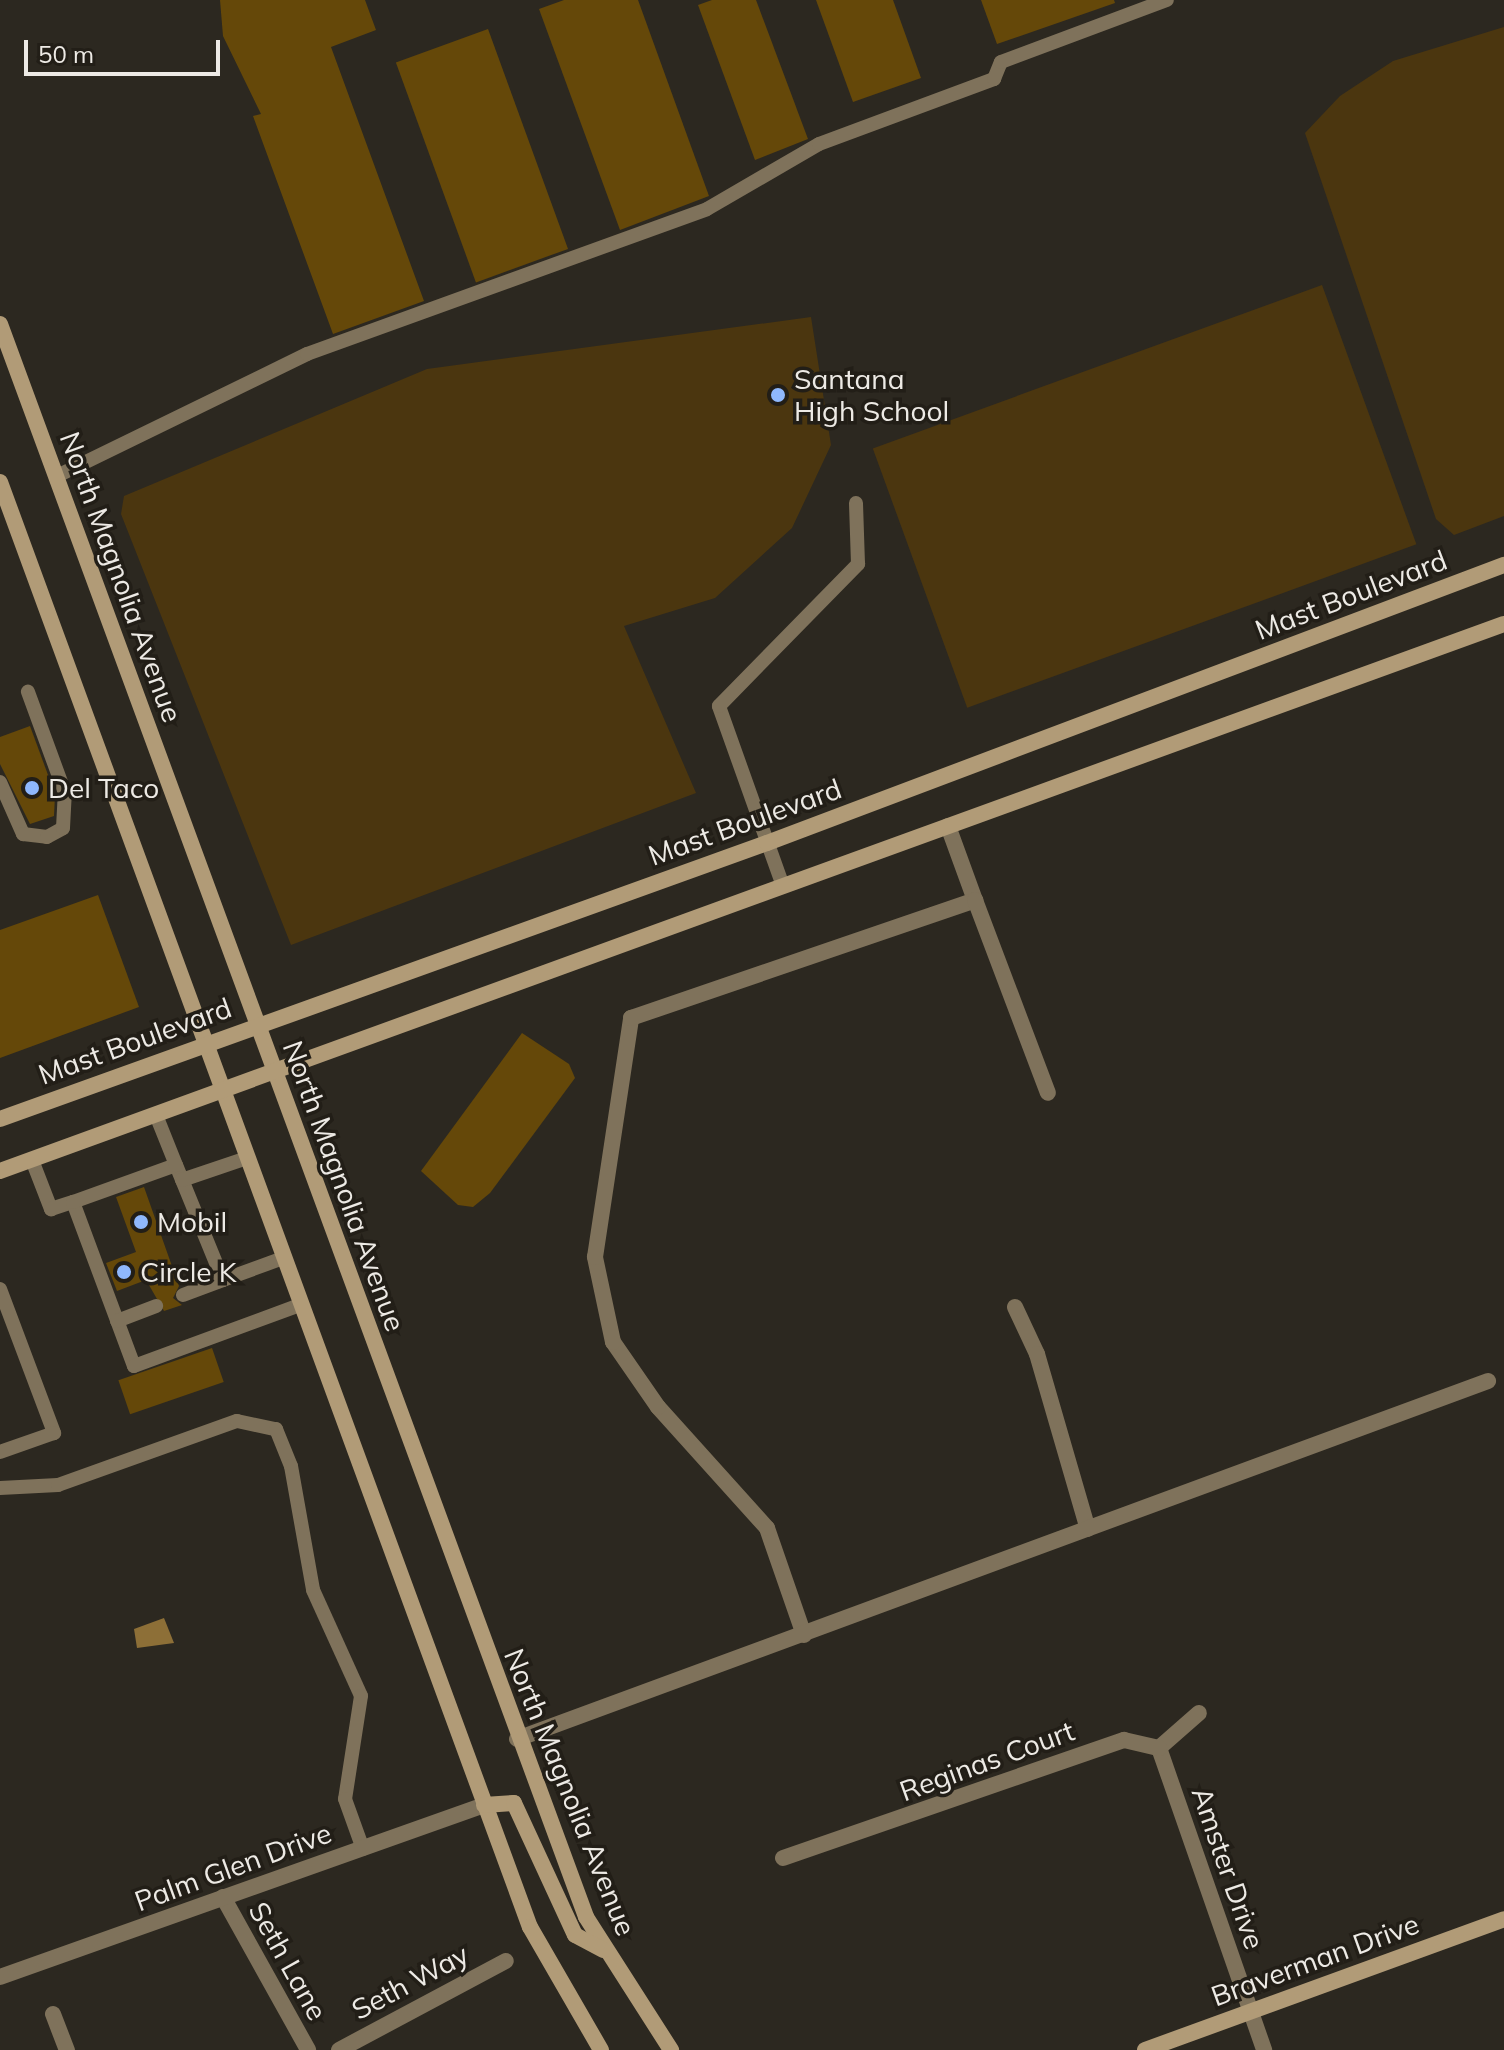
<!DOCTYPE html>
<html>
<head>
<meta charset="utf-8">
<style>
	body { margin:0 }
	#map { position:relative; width:1504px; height:2050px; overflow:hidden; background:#2c2820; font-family:Mulish,sans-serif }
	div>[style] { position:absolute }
	.green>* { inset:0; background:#4b360f; transform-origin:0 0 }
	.water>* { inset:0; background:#8d6f37 }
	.building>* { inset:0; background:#654809; transform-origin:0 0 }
	.lane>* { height:14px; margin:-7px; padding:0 7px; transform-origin:7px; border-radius:7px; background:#7f725b }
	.street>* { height:16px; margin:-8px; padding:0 8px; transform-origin:8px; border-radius:8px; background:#7f725b }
	.secondary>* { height:16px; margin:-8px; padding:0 8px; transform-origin:8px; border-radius:8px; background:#b19b77 }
	.dots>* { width:22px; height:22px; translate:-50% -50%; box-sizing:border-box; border:4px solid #221e17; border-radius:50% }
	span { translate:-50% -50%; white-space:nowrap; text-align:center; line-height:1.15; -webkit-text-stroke:7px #221e17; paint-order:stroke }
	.poi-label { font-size:28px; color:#edeae5 }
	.left { translate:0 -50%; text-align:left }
	.street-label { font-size:28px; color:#edeae5 }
	.scale { position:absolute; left:24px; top:40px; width:196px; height:36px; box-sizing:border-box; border:4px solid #edeae5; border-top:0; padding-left:10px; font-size:24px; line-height:28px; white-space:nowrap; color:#edeae5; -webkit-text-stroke:6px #221e17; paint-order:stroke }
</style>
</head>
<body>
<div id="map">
	<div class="green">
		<div style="clip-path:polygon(1504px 27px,1504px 516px,1454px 535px,1436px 519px,1305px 133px,1340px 96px,1393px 61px)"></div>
		<div style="left:1322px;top:285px;width:276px;height:478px;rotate:70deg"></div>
		<div style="clip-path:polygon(811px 317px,831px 445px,792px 528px,715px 598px,624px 626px,696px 793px,291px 945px,121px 514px,124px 496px,427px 369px)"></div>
	</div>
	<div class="water">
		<div style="clip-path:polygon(164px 1618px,174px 1643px,137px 1648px,134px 1629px)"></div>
	</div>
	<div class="building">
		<div style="clip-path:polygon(220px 0,365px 0,376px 30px,331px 47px,424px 301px,333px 334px,253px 116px,261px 114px,223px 36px)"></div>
		<div style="clip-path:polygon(564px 0,638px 0,709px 196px,620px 230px,539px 9px)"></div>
		<div style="clip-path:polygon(712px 0,756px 0,808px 139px,755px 160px,698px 5px)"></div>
		<div style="clip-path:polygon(816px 0,893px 0,921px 78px,853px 102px)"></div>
		<div style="clip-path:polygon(981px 0,1114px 0,1115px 3px,997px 44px)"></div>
		<div style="left:488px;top:29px;width:234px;height:98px;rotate:70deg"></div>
		<div style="clip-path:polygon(30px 726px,55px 794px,54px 816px,30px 824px,0 764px,0 737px)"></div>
		<div style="clip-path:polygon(98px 895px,139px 1007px,0 1058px,0 930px)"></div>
		<div style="clip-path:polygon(522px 1033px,569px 1064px,575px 1078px,490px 1193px,473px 1207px,458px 1205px,421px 1171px)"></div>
		<div style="clip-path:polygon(144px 1187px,179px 1286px,173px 1298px,182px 1305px,164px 1311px,146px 1280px,117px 1291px,106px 1263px,136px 1252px,116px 1197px)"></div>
		<div style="left:212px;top:1348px;width:36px;height:99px;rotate:71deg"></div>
	</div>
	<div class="lane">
		<div style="left:57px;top:476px;width:278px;rotate:-26deg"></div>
		<div style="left:307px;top:354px;width:425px;rotate:-19.9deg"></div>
		<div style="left:707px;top:209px;width:129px;rotate:-30.1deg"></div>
		<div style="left:819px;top:144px;width:187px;rotate:-20.4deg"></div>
		<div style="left:994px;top:79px;width:18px;rotate:-68deg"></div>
		<div style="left:1001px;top:62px;width:177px;rotate:-20.5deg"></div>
		<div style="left:0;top:782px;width:57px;rotate:66.1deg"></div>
		<div style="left:23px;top:834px;width:24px;rotate:7deg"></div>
		<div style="left:47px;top:837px;width:18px;rotate:-29deg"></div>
		<div style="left:63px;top:828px;width:35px;rotate:-87deg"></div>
		<div style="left:65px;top:793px;width:108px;rotate:-110.1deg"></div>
		<div style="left:783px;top:886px;width:191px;rotate:-109.6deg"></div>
		<div style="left:719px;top:706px;width:199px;rotate:-45.6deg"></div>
		<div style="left:858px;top:564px;width:61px;rotate:-91.9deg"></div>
		<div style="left:32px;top:1160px;width:53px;rotate:68.8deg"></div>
		<div style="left:51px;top:1209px;width:23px;rotate:-18deg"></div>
		<div style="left:73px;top:1202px;width:175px;rotate:69.6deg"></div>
		<div style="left:134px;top:1366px;width:177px;rotate:-20.2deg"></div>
		<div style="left:176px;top:1165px;width:124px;rotate:67.8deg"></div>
		<div style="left:223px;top:1280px;width:64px;rotate:-20.1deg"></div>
		<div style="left:182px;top:1180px;width:69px;rotate:-18.7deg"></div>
		<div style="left:73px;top:1202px;width:109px;rotate:-19.8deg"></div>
		<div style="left:176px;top:1165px;width:54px;rotate:-111.8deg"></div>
		<div style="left:0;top:1289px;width:154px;rotate:69.4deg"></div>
		<div style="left:54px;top:1433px;width:57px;rotate:160.6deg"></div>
		<div style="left:183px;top:1295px;width:43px;rotate:-20.6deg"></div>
		<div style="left:117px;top:1321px;width:42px;rotate:-21deg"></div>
		<div style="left:0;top:1488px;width:58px;rotate:-3deg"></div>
		<div style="left:58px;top:1485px;width:190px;rotate:-19.7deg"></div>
		<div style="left:237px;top:1421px;width:40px;rotate:12deg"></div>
		<div style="left:276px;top:1429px;width:40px;rotate:68deg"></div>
		<div style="left:291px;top:1466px;width:126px;rotate:79.9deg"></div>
		<div style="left:313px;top:1590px;width:116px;rotate:65.6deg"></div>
		<div style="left:361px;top:1696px;width:104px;rotate:98.8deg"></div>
		<div style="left:345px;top:1799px;width:53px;rotate:70.2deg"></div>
	</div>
	<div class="street">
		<div style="left:948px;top:826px;width:79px;rotate:70deg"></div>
		<div style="left:1015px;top:1307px;width:52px;rotate:64.9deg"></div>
		<div style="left:1037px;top:1354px;width:182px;rotate:73.8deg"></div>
		<div style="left:804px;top:1635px;width:113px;rotate:-109.1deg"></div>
		<div style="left:767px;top:1528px;width:163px;rotate:-132deg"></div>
		<div style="left:658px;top:1407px;width:79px;rotate:-124.7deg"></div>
		<div style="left:613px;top:1342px;width:87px;rotate:-102deg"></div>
		<div style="left:595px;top:1257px;width:242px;rotate:-81.4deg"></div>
		<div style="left:631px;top:1018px;width:364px;rotate:-18.9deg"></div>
		<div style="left:975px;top:900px;width:206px;rotate:69.3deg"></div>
		<div style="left:517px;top:1739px;width:1035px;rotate:-20.24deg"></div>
		<div style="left:1159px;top:1748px;width:320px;rotate:70.8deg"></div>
		<div style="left:1159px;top:1748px;width:53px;rotate:-41.2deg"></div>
		<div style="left:783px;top:1858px;width:361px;rotate:-19.1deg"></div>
		<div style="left:1124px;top:1740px;width:36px;rotate:13deg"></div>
		<div style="left:223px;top:1897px;width:175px;rotate:60.9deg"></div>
		<div style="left:0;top:1977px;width:514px;rotate:-19.56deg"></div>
		<div style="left:53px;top:2014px;width:39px;rotate:69deg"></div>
		<div style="left:339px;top:2050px;width:189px;rotate:-28.1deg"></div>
	</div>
	<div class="secondary">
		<div style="left:0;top:324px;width:1697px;rotate:69.8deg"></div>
		<div style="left:586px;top:1917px;width:158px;rotate:57.4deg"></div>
		<div style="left:0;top:482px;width:1539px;rotate:69.86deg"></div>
		<div style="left:530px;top:1927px;width:142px;rotate:60deg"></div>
		<div style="left:0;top:1119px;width:815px;rotate:-19.79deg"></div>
		<div style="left:767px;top:843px;width:788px;rotate:-20.67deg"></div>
		<div style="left:0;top:1171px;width:1600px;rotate:-19.99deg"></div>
		<div style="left:484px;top:1805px;width:30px;rotate:-4deg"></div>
		<div style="left:514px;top:1803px;width:145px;rotate:65.2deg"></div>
		<div style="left:575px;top:1935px;width:32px;rotate:28deg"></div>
		<div style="left:1145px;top:2050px;width:382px;rotate:-20deg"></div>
	</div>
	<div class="dots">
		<div style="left:778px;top:395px;background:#8fb8fd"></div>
		<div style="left:32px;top:788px;background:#8fb8fd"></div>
		<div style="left:141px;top:1222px;background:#8fb8fd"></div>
		<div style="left:124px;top:1272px;background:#8fb8fd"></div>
	</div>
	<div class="poi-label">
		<span class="left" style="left:794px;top:395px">Santana<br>High School</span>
		<span class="left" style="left:48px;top:788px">Del Taco</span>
		<span class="left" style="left:157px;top:1222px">Mobil</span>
		<span class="left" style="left:140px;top:1272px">Circle K</span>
	</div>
	<div class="street-label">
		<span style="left:121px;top:577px;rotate:70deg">North Magnolia Avenue</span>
		<span style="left:1351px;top:595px;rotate:-21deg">Mast Boulevard</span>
		<span style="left:745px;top:822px;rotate:-20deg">Mast Boulevard</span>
		<span style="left:135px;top:1041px;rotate:-20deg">Mast Boulevard</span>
		<span style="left:344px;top:1186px;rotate:70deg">North Magnolia Avenue</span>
		<span style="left:987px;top:1761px;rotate:-20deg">Reginas Court</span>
		<span style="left:570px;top:1792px;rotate:68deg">North Magnolia Avenue</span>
		<span style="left:233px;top:1867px;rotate:-20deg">Palm Glen Drive</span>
		<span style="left:1228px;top:1868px;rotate:71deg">Amster Drive</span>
		<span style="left:1315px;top:1960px;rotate:-20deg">Braverman Drive</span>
		<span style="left:288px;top:1961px;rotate:61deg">Seth Lane</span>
		<span style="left:410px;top:1982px;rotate:-28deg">Seth Way</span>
	</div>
	<div class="scale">50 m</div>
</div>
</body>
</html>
